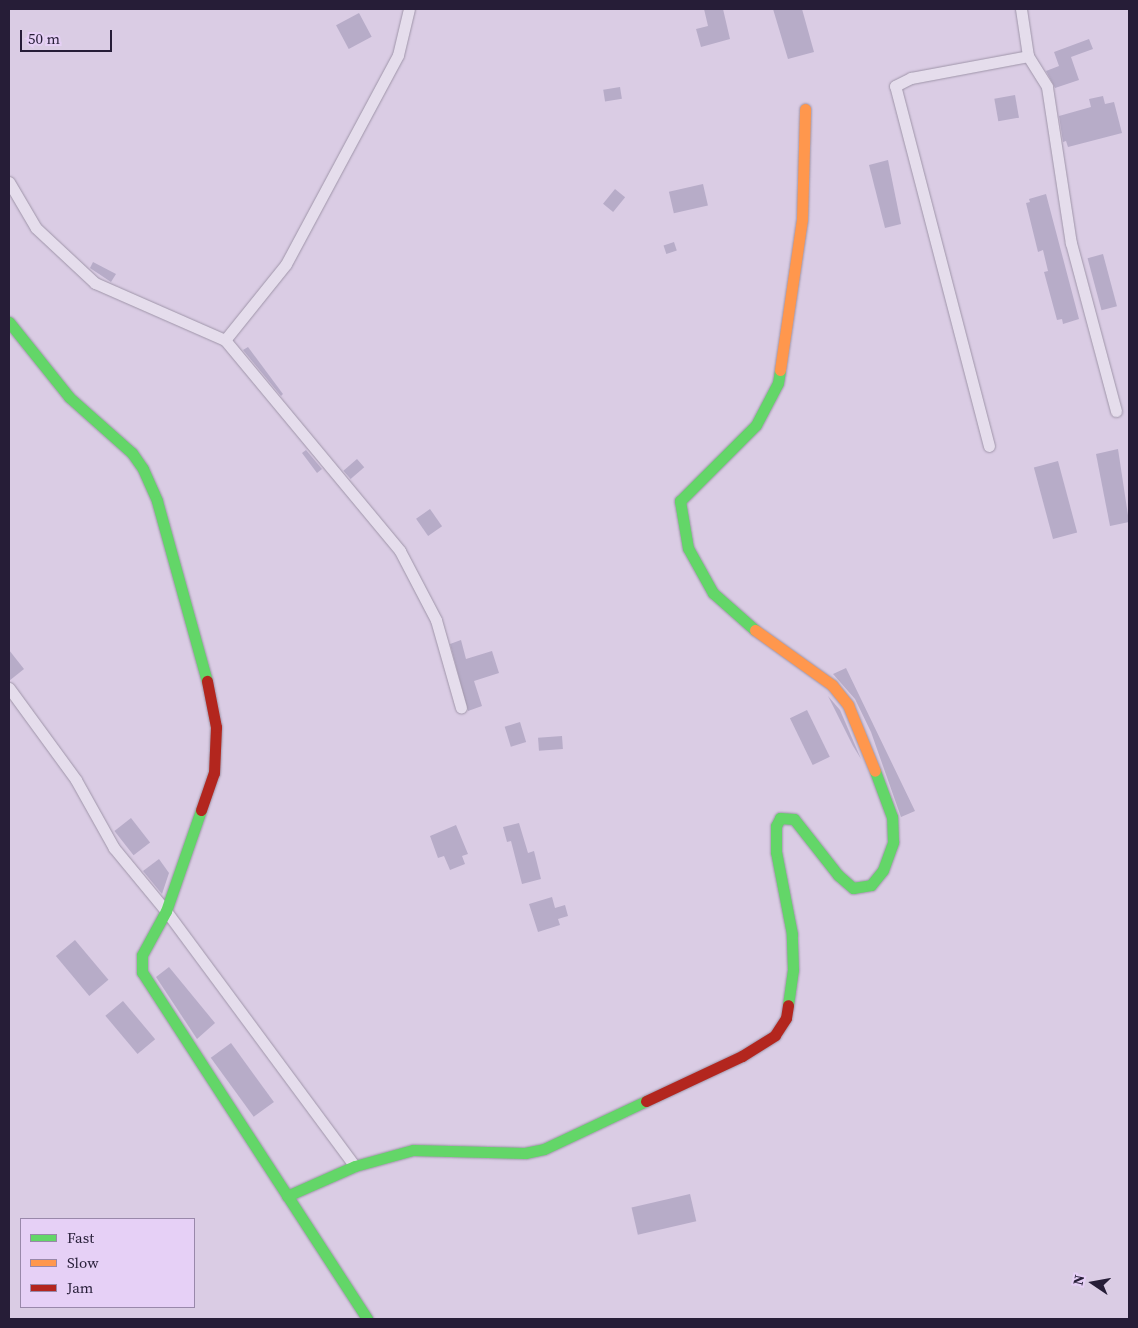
<!DOCTYPE html>
<html>
<head>
<meta charset="utf-8">
<style>
	body { margin:0 }
	#map { position:relative; width:1138px; height:1328px; overflow:hidden; background:#dacce4; font-family:"Source Serif 4",serif }
	div>[style] { position:absolute }
	.building>* { inset:0; background:#b7acc8; transform-origin:0 0 }
	.roads { filter:drop-shadow(0 0 1px #9f95a9) drop-shadow(0 0 1px #9f95a9) }
	.street>* { height:11px; margin:-5.5px; padding:0 5.5px; transform-origin:5.5px; border-radius:5.5px; background:#e5ddec }
	.fast>* { height:11px; margin:-5.5px; padding:0 5.5px; transform-origin:5.5px; border-radius:5.5px; background:#63d668 }
	.slow>* { height:11px; margin:-5.5px; padding:0 5.5px; transform-origin:5.5px; border-radius:5.5px; background:#ff974d }
	.jam>* { height:11px; margin:-5.5px; padding:0 5.5px; transform-origin:5.5px; border-radius:5.5px; background:#b3261e }
	span { translate:-50% -50%; white-space:nowrap; text-align:center; line-height:1.15; -webkit-text-stroke:4px #e6d0f6; paint-order:stroke }
	.frame { position:absolute; inset:0; border:10px solid #261d37; pointer-events:none }
	.legend { position:absolute; left:20px; top:1218px; width:175px; height:90px; box-sizing:border-box; background:#e6d0f6; border:1px solid #98a; margin:0; padding:6px 9px; list-style:none; font-size:15px; color:#261d37 }
	.legend li { display:flex; align-items:center; gap:10px; height:25px }
	.legend b { width:25px; border:1px solid #98a }
	.north { position:absolute; left:1068px; top:1258px; width:50px; height:50px; -webkit-text-stroke:4px #e6d0f6; paint-order:stroke; rotate:282deg; font-size:14px; font-weight:700; line-height:20px; text-align:center; color:#261d37 }
	.north::after { content:''; display:block; margin:auto; width:18px; height:22px; background:#261d37; clip-path:polygon(50% 0,100% 100%,50% 72%,0 100%) }
	.scale { position:absolute; left:20px; top:30px; width:92px; height:22px; box-sizing:border-box; border:2px solid #261d37; border-top:0; padding-left:6px; font-size:15px; line-height:18px; white-space:nowrap; color:#261d37; -webkit-text-stroke:4px #e6d0f6; paint-order:stroke }
</style>
</head>
<body>
<div id="map">
	<div class="building">
		<div style="clip-path:polygon(704px 9px,723px 9px,730px 39px,701px 47px,696px 29px,708px 26px)"></div>
		<div style="clip-path:polygon(773px 9px,802px 9px,814px 52px,788px 59px)"></div>
		<div style="left:359px;top:13px;width:27px;height:26px;rotate:62deg"></div>
		<div style="clip-path:polygon(1089px 39px,1093px 49px,1071px 57px,1079px 80px,1055px 88px,1046px 71px,1059px 66px,1054px 52px)"></div>
		<div style="left:620px;top:87px;width:12px;height:17px;rotate:81deg"></div>
		<div style="left:1015px;top:95px;width:23px;height:21px;rotate:80deg"></div>
		<div style="clip-path:polygon(1103px 96px,1105px 104px,1114px 102px,1122px 133px,1068px 147px,1066px 141px,1063px 142px,1059px 116px,1091px 107px,1089px 99px)"></div>
		<div style="clip-path:polygon(888px 160px,901px 224px,885px 228px,869px 165px)"></div>
		<div style="left:703px;top:184px;width:22px;height:35px;rotate:77deg"></div>
		<div style="left:615px;top:189px;width:13px;height:19px;rotate:39deg"></div>
		<div style="clip-path:polygon(1046px 194px,1079px 319px,1063px 324px,1062px 319px,1057px 320px,1044px 272px,1048px 271px,1043px 250px,1038px 252px,1026px 203px,1030px 202px,1029px 199px)"></div>
		<div style="left:674px;top:242px;width:9px;height:11px;rotate:72deg"></div>
		<div style="left:1103px;top:254px;width:54px;height:16px;rotate:75deg"></div>
		<div style="clip-path:polygon(93px 262px,116px 274px,111px 282px,90px 268px)"></div>
		<div style="clip-path:polygon(248px 347px,283px 394px,281px 396px,243px 350px)"></div>
		<div style="clip-path:polygon(1118px 449px,1129px 522px,1110px 526px,1096px 454px)"></div>
		<div style="clip-path:polygon(306px 450px,322px 469px,317px 473px,302px 453px)"></div>
		<div style="left:357px;top:459px;width:11px;height:18px;rotate:49deg"></div>
		<div style="left:1058px;top:461px;width:74px;height:25px;rotate:75deg"></div>
		<div style="left:430px;top:509px;width:21px;height:17px;rotate:55deg"></div>
		<div style="clip-path:polygon(461px 640px,466px 659px,492px 651px,499px 673px,474px 681px,482px 706px,468px 711px,450px 644px)"></div>
		<div style="clip-path:polygon(9px 650px,24px 669px,9px 681px)"></div>
		<div style="clip-path:polygon(846px 668px,915px 811px,901px 817px,871px 732px,855px 699px,833px 674px)"></div>
		<div style="clip-path:polygon(828px 696px,840px 710px,861px 759px,853px 746px)"></div>
		<div style="left:807px;top:710px;width:52px;height:19px;rotate:64deg"></div>
		<div style="left:520px;top:722px;width:21px;height:16px;rotate:73deg"></div>
		<div style="left:562px;top:736px;width:13px;height:24px;rotate:86deg"></div>
		<div style="left:131px;top:818px;width:31px;height:21px;rotate:52deg"></div>
		<div style="clip-path:polygon(519px 823px,528px 853px,534px 851px,541px 879px,522px 884px,511px 841px,507px 842px,503px 827px)"></div>
		<div style="clip-path:polygon(456px 825px,468px 854px,462px 856px,465px 864px,450px 870px,444px 856px,438px 858px,430px 836px)"></div>
		<div style="clip-path:polygon(159px 859px,169px 873px,162px 894px,143px 871px)"></div>
		<div style="clip-path:polygon(552px 897px,555px 908px,565px 905px,568px 916px,558px 919px,560px 925px,538px 932px,529px 904px)"></div>
		<div style="left:75px;top:940px;width:52px;height:25px;rotate:50deg"></div>
		<div style="clip-path:polygon(169px 967px,215px 1023px,197px 1039px,156px 977px)"></div>
		<div style="left:123px;top:1001px;width:50px;height:23px;rotate:50deg"></div>
		<div style="left:231px;top:1043px;width:73px;height:25px;rotate:54deg"></div>
		<div style="left:690px;top:1194px;width:28px;height:60px;rotate:77deg"></div>
	</div>
	<div class="roads">
		<div class="street">
			<div style="left:1021px;top:9px;width:48px;rotate:81.5deg"></div>
			<div style="left:1028px;top:56px;width:36px;rotate:58deg"></div>
			<div style="left:1047px;top:87px;width:158px;rotate:81.3deg"></div>
			<div style="left:1071px;top:243px;width:174px;rotate:75deg"></div>
			<div style="left:9px;top:182px;width:53px;rotate:59.6deg"></div>
			<div style="left:36px;top:228px;width:81px;rotate:43deg"></div>
			<div style="left:95px;top:283px;width:142px;rotate:23.7deg"></div>
			<div style="left:225px;top:340px;width:274px;rotate:50.3deg"></div>
			<div style="left:400px;top:551px;width:78px;rotate:62.4deg"></div>
			<div style="left:436px;top:620px;width:91px;rotate:74.1deg"></div>
			<div style="left:225px;top:340px;width:97px;rotate:-51.2deg"></div>
			<div style="left:286px;top:264px;width:237px;rotate:-61.8deg"></div>
			<div style="left:398px;top:55px;width:47px;rotate:-76.6deg"></div>
			<div style="left:989px;top:446px;width:372px;rotate:-104.6deg"></div>
			<div style="left:895px;top:86px;width:18px;rotate:-27deg"></div>
			<div style="left:911px;top:78px;width:119px;rotate:-10.6deg"></div>
			<div style="left:9px;top:688px;width:114px;rotate:53.9deg"></div>
			<div style="left:76px;top:780px;width:78px;rotate:60.8deg"></div>
			<div style="left:114px;top:848px;width:82px;rotate:50.5deg"></div>
			<div style="left:166px;top:911px;width:317px;rotate:53.5deg"></div>
		</div>
		<div class="fast">
			<div style="left:9px;top:322px;width:96px;rotate:51.3deg"></div>
			<div style="left:69px;top:397px;width:84px;rotate:41.6deg"></div>
			<div style="left:132px;top:453px;width:19px;rotate:55deg"></div>
			<div style="left:143px;top:469px;width:35px;rotate:66deg"></div>
			<div style="left:157px;top:501px;width:187px;rotate:74.5deg"></div>
			<div style="left:755px;top:630px;width:56px;rotate:-138.6deg"></div>
			<div style="left:713px;top:593px;width:51px;rotate:-119.1deg"></div>
			<div style="left:688px;top:548px;width:48px;rotate:-99.7deg"></div>
			<div style="left:680px;top:501px;width:107px;rotate:-45deg"></div>
			<div style="left:756px;top:425px;width:47px;rotate:-62.4deg"></div>
			<div style="left:778px;top:383px;width:13px;rotate:-81deg"></div>
			<div style="left:201px;top:810px;width:107px;rotate:109.1deg"></div>
			<div style="left:166px;top:911px;width:50px;rotate:118.6deg"></div>
			<div style="left:142px;top:955px;width:17px;rotate:90deg"></div>
			<div style="left:142px;top:972px;width:414px;rotate:57deg"></div>
			<div style="left:788px;top:1005px;width:35px;rotate:-82deg"></div>
			<div style="left:793px;top:970px;width:36px;rotate:-92deg"></div>
			<div style="left:792px;top:934px;width:84px;rotate:-101deg"></div>
			<div style="left:776px;top:852px;width:26px;rotate:-90deg"></div>
			<div style="left:776px;top:826px;width:9px;rotate:-63deg"></div>
			<div style="left:780px;top:818px;width:14px;rotate:4deg"></div>
			<div style="left:794px;top:819px;width:71px;rotate:51.8deg"></div>
			<div style="left:838px;top:875px;width:20px;rotate:41deg"></div>
			<div style="left:853px;top:888px;width:18px;rotate:-9deg"></div>
			<div style="left:871px;top:885px;width:19px;rotate:-51deg"></div>
			<div style="left:883px;top:870px;width:30px;rotate:-70deg"></div>
			<div style="left:893px;top:842px;width:25px;rotate:-92deg"></div>
			<div style="left:892px;top:817px;width:49px;rotate:-110.3deg"></div>
			<div style="left:287px;top:1196px;width:74px;rotate:-23.8deg"></div>
			<div style="left:355px;top:1166px;width:60px;rotate:-15.4deg"></div>
			<div style="left:413px;top:1150px;width:112px;rotate:1.5deg"></div>
			<div style="left:525px;top:1153px;width:19px;rotate:-12deg"></div>
			<div style="left:544px;top:1149px;width:113px;rotate:-25.2deg"></div>
		</div>
		<div class="slow">
			<div style="left:780px;top:370px;width:153px;rotate:-81.7deg"></div>
			<div style="left:802px;top:219px;width:110px;rotate:-88.4deg"></div>
			<div style="left:755px;top:630px;width:95px;rotate:35.5deg"></div>
			<div style="left:832px;top:685px;width:26px;rotate:51deg"></div>
			<div style="left:848px;top:705px;width:71px;rotate:67.8deg"></div>
		</div>
		<div class="jam">
			<div style="left:201px;top:810px;width:39px;rotate:-71deg"></div>
			<div style="left:214px;top:773px;width:46px;rotate:-87.5deg"></div>
			<div style="left:216px;top:727px;width:47px;rotate:-101.1deg"></div>
			<div style="left:646px;top:1101px;width:106px;rotate:-25.1deg"></div>
			<div style="left:742px;top:1056px;width:39px;rotate:-32deg"></div>
			<div style="left:775px;top:1035px;width:20px;rotate:-57deg"></div>
			<div style="left:786px;top:1018px;width:13px;rotate:-81deg"></div>
		</div>
	</div>
	<div class="frame"></div>
	<ul class="legend">
	<li><b style="height:6px;background:#63d668"></b>Fast</li>
	<li><b style="height:6px;background:#ff974d"></b>Slow</li>
	<li><b style="height:6px;background:#b3261e"></b>Jam</li>
	</ul>
	<div class="north">N</div>
	<div class="scale">50 m</div>
</div>
</body>
</html>
